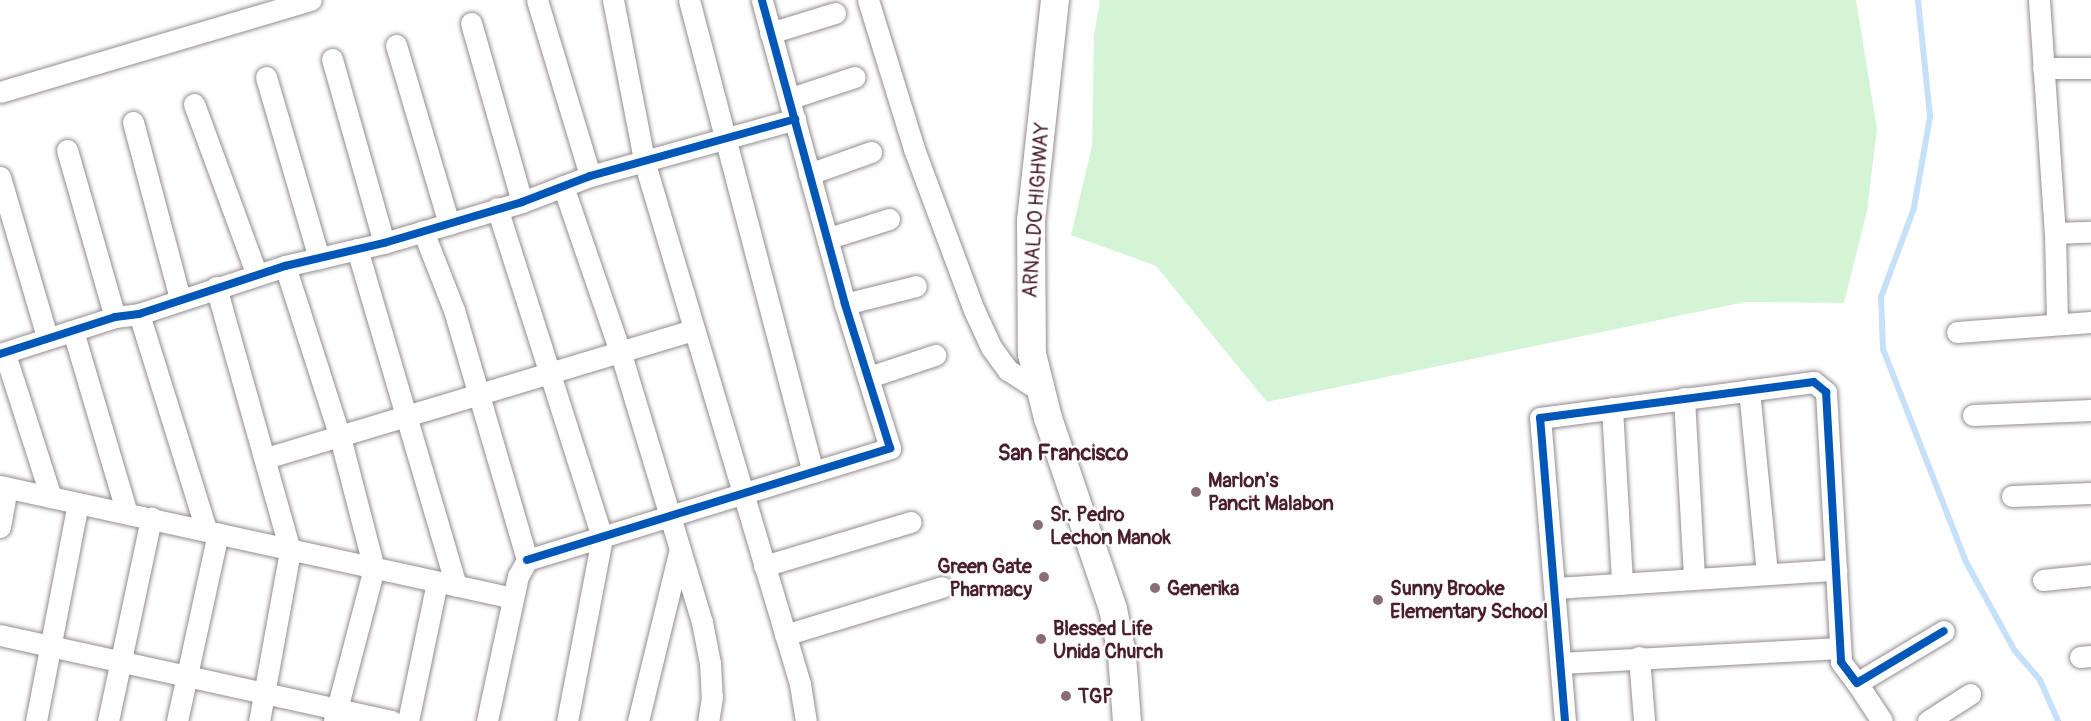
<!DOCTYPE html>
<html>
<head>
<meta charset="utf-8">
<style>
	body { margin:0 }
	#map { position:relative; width:2091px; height:721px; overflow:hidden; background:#fff; font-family:Pangolin,sans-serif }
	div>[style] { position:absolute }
	.green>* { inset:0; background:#d3f5d5 }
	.stream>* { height:6px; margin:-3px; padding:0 3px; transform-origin:3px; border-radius:3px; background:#c5e0f9 }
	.roads { filter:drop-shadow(0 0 2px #948c8e) drop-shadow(0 0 2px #948c8e) }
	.minor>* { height:21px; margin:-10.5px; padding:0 10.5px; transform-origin:10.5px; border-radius:10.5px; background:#fff }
	.secondary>* { height:28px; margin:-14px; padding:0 14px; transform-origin:14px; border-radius:14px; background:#fff }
	.cycleway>* { height:8px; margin:-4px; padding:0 4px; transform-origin:4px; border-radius:4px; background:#0057b8 }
	.dots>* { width:16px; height:16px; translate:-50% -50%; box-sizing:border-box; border:3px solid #fff; border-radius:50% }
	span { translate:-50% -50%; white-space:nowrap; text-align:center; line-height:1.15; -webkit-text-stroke:4.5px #fff; paint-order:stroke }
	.street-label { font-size:20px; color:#4a1f2b }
	.poi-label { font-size:20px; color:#4a1f2b; font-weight:700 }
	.left { translate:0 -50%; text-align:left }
	.right { translate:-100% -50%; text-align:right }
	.quarter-label { font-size:22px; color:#4a1f2b; font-weight:700 }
</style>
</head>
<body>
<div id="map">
	<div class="green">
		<div style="clip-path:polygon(1100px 0,1856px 0,1877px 129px,1867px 211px,1844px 303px,1745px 302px,1267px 402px,1156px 266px,1071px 235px,1092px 146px,1094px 35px)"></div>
	</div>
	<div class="stream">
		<div style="left:1918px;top:0;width:118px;rotate:84.1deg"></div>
		<div style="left:1930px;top:117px;width:92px;rotate:100deg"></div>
		<div style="left:1914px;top:208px;width:95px;rotate:110.3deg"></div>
		<div style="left:1881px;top:297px;width:52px;rotate:87.8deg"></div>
		<div style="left:1883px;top:349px;width:229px;rotate:68.7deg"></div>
		<div style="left:1966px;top:562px;width:102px;rotate:61.2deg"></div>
		<div style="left:2015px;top:651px;width:38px;rotate:49deg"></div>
		<div style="left:2040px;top:680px;width:45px;rotate:66.3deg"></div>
	</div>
	<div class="roads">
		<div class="minor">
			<div style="left:537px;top:0;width:184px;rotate:73.2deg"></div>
			<div style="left:613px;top:0;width:167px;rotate:79deg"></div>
			<div style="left:645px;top:164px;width:543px;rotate:73.4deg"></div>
			<div style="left:800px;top:684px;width:37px;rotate:81deg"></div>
			<div style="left:689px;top:0;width:488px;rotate:75.3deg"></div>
			<div style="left:868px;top:0;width:156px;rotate:72.8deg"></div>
			<div style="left:914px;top:149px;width:172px;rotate:69.6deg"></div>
			<div style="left:974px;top:310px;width:41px;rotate:65.3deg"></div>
			<div style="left:991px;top:347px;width:29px;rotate:54deg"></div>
			<div style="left:1008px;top:370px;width:38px;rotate:33deg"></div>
			<div style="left:2039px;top:0;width:234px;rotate:86.1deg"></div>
			<div style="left:2055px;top:233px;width:90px;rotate:88.7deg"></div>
			<div style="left:471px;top:23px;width:186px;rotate:74.1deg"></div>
			<div style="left:770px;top:33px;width:68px;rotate:-17.1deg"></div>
			<div style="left:396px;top:45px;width:187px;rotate:73.5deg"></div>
			<div style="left:332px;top:59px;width:191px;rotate:74.2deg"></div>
			<div style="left:2043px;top:68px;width:48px"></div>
			<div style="left:266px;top:77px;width:189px;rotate:73.7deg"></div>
			<div style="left:0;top:92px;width:324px;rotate:-16.5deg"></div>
			<div style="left:791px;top:98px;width:67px;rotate:-18.2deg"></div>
			<div style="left:194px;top:104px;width:182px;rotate:69.8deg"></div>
			<div style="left:133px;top:122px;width:183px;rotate:75.1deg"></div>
			<div style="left:67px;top:150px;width:174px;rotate:74deg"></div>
			<div style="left:809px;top:174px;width:66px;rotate:-19.5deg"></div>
			<div style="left:0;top:177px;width:167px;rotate:73.6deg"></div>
			<div style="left:563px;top:186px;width:178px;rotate:71deg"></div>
			<div style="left:621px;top:354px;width:280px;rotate:73.2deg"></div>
			<div style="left:702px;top:622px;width:42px;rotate:79deg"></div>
			<div style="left:710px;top:663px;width:34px;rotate:87deg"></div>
			<div style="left:712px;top:697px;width:24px;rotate:99deg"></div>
			<div style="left:497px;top:208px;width:346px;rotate:72.3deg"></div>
			<div style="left:602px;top:538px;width:186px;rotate:100.8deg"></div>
			<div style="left:423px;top:231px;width:85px;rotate:68.6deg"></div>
			<div style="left:454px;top:310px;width:260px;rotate:73.7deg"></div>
			<div style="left:527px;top:560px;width:18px;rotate:119deg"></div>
			<div style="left:518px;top:576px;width:148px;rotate:102.1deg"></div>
			<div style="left:2055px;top:233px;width:36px;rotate:-2deg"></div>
			<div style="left:829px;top:238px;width:63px;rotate:-17.6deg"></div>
			<div style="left:357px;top:249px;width:351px;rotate:73.6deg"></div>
			<div style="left:285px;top:266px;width:180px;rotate:72.2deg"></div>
			<div style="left:340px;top:437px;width:135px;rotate:75.5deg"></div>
			<div style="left:374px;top:568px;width:158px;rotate:104.7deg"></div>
			<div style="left:216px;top:287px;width:274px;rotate:74.3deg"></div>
			<div style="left:290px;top:551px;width:173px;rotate:100.3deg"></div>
			<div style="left:845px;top:304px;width:73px;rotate:-14.2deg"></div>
			<div style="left:139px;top:314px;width:225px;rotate:72.7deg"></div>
			<div style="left:73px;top:331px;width:190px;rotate:73.5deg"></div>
			<div style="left:1957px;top:332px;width:134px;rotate:-4.3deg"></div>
			<div style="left:0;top:354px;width:121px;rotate:-17.8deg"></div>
			<div style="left:115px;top:317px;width:24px;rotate:-7deg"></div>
			<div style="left:139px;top:314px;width:154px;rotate:-18.2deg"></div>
			<div style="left:285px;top:266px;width:102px;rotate:-13.1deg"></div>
			<div style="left:384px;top:243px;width:144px;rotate:-16.5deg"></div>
			<div style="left:522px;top:202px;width:73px;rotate:-20.9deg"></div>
			<div style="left:590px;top:176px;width:213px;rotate:-15.5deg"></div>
			<div style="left:5px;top:354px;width:150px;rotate:72.2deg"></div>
			<div style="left:869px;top:377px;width:70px;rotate:-18.4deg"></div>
			<div style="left:1749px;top:390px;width:185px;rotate:84.4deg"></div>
			<div style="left:1684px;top:398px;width:181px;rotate:86.8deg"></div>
			<div style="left:1612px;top:408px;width:176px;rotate:86.7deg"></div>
			<div style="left:1973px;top:415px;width:118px;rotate:-2.4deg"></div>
			<div style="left:266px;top:458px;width:446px;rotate:-16.7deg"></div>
			<div style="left:0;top:486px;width:525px;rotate:12.32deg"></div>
			<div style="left:2012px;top:496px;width:79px;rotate:-2.2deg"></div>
			<div style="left:0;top:527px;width:40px;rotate:-80deg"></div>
			<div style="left:527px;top:560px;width:380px;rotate:-17.1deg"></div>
			<div style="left:890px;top:448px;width:151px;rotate:-107.4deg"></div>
			<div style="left:845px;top:304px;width:315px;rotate:-105.3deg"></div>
			<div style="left:764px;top:566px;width:153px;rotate:-16.7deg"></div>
			<div style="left:2043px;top:580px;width:48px;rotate:-5.9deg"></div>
			<div style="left:1555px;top:588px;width:282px;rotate:-3.7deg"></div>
			<div style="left:0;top:635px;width:401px;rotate:12.4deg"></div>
			<div style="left:785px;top:635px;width:164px;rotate:-17deg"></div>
			<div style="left:1639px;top:657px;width:64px;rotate:85.5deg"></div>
			<div style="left:2080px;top:657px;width:11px;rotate:-5deg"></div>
			<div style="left:1561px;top:663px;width:278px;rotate:-3.1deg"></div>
			<div style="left:1857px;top:683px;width:45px;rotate:56.7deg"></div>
			<div style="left:36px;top:721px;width:222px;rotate:-79.1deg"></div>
			<div style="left:108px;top:721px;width:208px;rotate:-78deg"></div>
			<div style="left:177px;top:721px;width:192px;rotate:-77.7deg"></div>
			<div style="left:408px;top:721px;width:142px;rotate:-78.2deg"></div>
			<div style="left:638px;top:721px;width:173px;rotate:-76.3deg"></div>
			<div style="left:1565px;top:721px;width:304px;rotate:-94.7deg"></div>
			<div style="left:1540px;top:418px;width:276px;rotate:-7.5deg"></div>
			<div style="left:1814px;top:382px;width:16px;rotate:40deg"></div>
			<div style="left:1826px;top:392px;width:270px;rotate:86.8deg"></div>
			<div style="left:1841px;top:662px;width:26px;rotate:53deg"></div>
			<div style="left:1857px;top:683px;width:101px;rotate:-30.9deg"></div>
			<div style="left:1928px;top:721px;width:50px;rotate:-32.7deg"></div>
		</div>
		<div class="secondary">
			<div style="left:1055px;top:0;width:221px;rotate:96.2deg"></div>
			<div style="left:1031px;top:220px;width:134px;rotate:89.6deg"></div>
			<div style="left:1032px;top:354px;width:66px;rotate:76deg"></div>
			<div style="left:1048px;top:418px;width:202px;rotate:71.2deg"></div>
			<div style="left:1113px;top:609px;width:47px;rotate:78.9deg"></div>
			<div style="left:1122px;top:655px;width:66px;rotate:85.7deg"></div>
		</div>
	</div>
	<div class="cycleway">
		<div style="left:0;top:354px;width:121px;rotate:-17.8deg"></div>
		<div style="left:115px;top:317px;width:24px;rotate:-7deg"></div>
		<div style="left:139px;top:314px;width:154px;rotate:-18.2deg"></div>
		<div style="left:285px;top:266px;width:102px;rotate:-13.1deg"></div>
		<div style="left:384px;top:243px;width:144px;rotate:-16.5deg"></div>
		<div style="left:522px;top:202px;width:73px;rotate:-20.9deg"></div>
		<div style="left:590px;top:176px;width:213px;rotate:-15.5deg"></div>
		<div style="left:527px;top:560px;width:380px;rotate:-17.1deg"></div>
		<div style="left:890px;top:448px;width:151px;rotate:-107.4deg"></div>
		<div style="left:845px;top:304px;width:315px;rotate:-105.3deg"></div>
		<div style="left:1565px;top:721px;width:304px;rotate:-94.7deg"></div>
		<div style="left:1540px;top:418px;width:276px;rotate:-7.5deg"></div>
		<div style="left:1814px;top:382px;width:16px;rotate:40deg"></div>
		<div style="left:1826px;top:392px;width:270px;rotate:86.8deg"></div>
		<div style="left:1841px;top:662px;width:26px;rotate:53deg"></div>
		<div style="left:1857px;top:683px;width:101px;rotate:-30.9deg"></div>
	</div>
	<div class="dots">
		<div style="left:1196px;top:492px;background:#896d75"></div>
		<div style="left:1038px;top:525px;background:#896d75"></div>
		<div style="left:1044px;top:577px;background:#896d75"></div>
		<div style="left:1155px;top:588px;background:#896d75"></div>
		<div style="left:1378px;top:600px;background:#896d75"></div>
		<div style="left:1041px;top:639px;background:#896d75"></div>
		<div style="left:1066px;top:696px;background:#896d75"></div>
	</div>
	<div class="street-label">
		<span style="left:1036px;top:210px;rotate:-86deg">ARNALDO HIGHWAY</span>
	</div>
	<div class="poi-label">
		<span class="left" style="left:1208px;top:492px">Marlon's<br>Pancit Malabon</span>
		<span class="left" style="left:1050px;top:526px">Sr. Pedro<br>Lechon Manok</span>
		<span class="right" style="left:1032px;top:578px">Green Gate<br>Pharmacy</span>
		<span class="left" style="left:1167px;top:588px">Generika</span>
		<span class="left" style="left:1390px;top:600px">Sunny Brooke<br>Elementary School</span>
		<span class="left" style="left:1053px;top:640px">Blessed Life<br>Unida Church</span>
		<span class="left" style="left:1078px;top:696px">TGP</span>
	</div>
	<div class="quarter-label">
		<span style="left:1063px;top:454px">San Francisco</span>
	</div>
</div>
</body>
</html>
